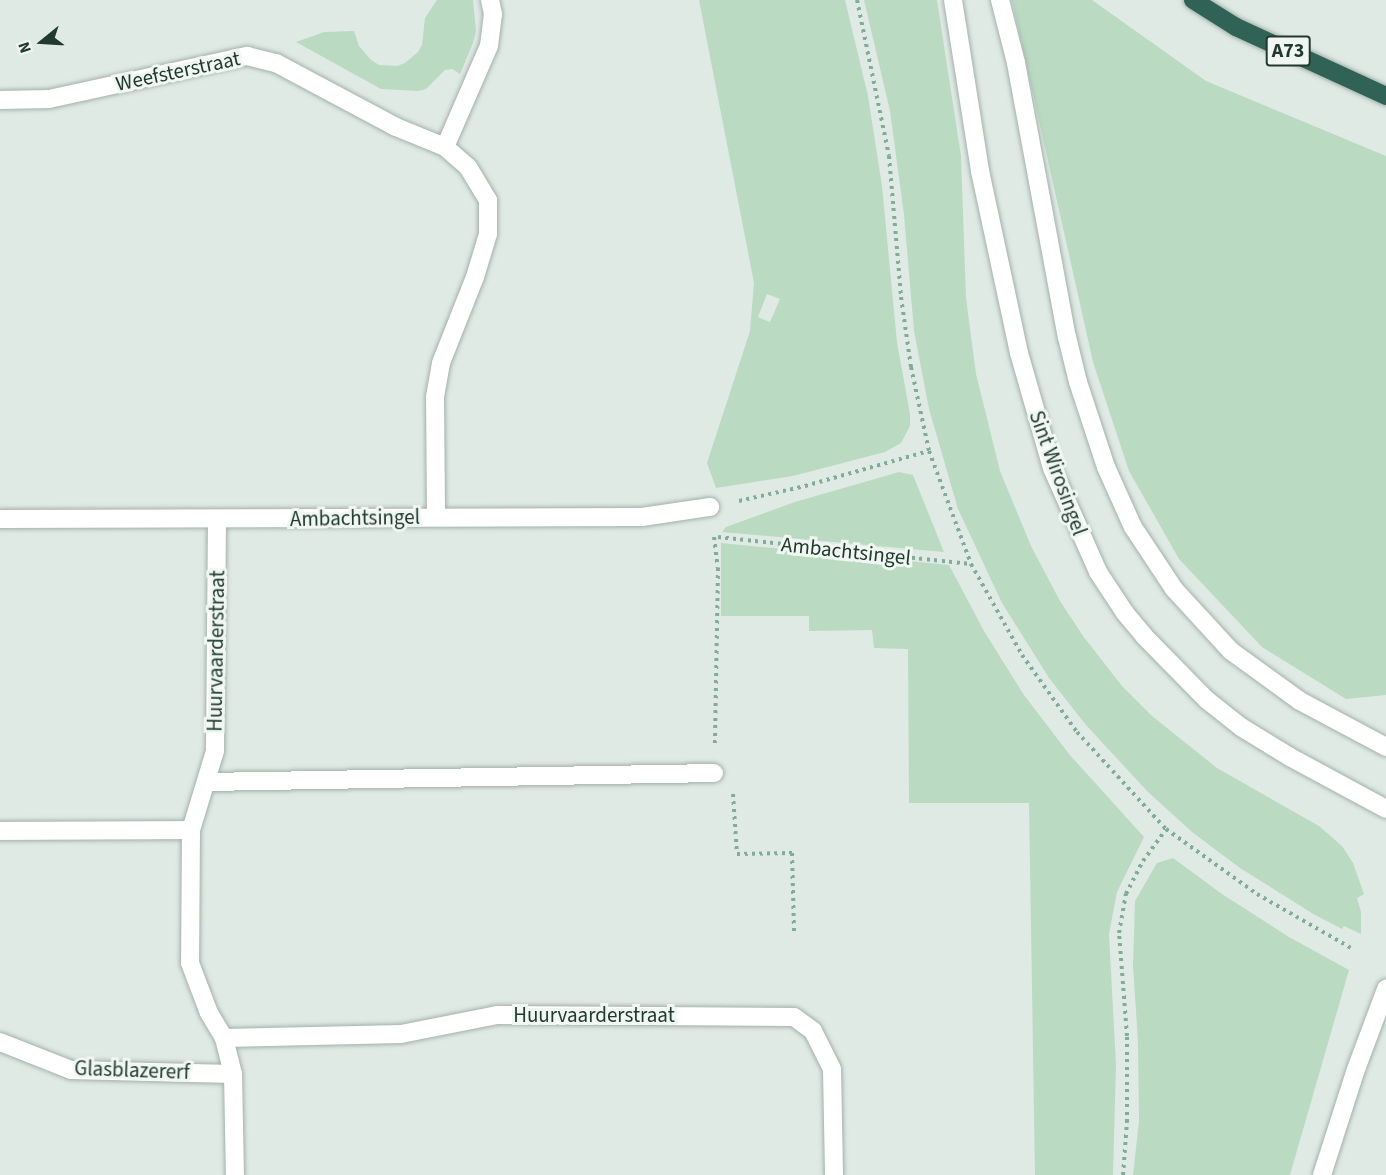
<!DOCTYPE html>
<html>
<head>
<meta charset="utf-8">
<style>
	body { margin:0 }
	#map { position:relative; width:1386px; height:1175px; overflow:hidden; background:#e0eae5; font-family:"Source Sans 3",sans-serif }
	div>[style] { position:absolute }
	.green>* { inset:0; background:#badac1 }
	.path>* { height:4px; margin-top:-2px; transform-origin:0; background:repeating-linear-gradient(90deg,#82ab9c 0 3px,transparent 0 7.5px) }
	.roads { filter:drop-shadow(0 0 2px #a3b1ab) drop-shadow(0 0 2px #a3b1ab) }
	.minor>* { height:18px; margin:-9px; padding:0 9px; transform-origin:9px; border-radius:9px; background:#fff }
	.secondary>* { height:18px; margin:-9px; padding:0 9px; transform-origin:9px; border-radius:9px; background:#fff }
	.motorway>* { height:18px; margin:-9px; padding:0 9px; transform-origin:9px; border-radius:9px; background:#306356 }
	span { translate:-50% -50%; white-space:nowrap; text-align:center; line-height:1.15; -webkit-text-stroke:6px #f0f7f3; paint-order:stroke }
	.shield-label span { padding:2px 4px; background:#f0f7f3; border:2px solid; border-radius:4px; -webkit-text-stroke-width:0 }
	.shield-label { font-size:20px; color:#223931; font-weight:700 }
	.street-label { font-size:21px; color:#223931 }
	.north { position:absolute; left:12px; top:12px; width:60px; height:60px; -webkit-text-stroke:4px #f0f7f3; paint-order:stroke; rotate:252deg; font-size:16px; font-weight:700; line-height:24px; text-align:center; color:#223931 }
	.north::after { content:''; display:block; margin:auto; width:21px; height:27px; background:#223931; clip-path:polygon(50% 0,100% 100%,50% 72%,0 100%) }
</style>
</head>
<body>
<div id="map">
	<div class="green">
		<div style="clip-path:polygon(437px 0,473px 0,476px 31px,473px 43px,460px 74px,452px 69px,445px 70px,426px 89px,418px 91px,381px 89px,296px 42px,324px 32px,354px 31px,359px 46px,371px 60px,379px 65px,397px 66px,405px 63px,418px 52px,422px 45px,425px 18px)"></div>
		<div style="clip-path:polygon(evenodd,699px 0,845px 0,868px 96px,882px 186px,897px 342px,910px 414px,910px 426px,901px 443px,885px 452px,793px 476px,716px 488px,707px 463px,750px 331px,754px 283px,699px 0,767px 294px,780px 299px,770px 322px,758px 317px,767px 294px)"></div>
		<div style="clip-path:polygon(864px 0,937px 0,961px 156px,966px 298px,976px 374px,1000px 471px,1031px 546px,1060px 601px,1083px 636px,1122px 686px,1152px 716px,1217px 768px,1319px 826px,1342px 846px,1353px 863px,1364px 894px,1357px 898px,1361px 912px,1361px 934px,1344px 926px,1342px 929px,1315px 915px,1240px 868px,1192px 832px,1147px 791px,1086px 725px,1049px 678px,1002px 603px,958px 509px,929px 409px,914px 331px,904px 215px,890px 111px)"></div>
		<div style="clip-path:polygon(1012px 0,1092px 0,1206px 81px,1386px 156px,1386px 695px,1346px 699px,1262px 647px,1179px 559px,1129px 471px,1093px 362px)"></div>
		<div style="clip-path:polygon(899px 472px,913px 475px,944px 552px,722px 532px,726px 527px,795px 502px)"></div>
		<div style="clip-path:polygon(721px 543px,949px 565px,984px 631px,1024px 695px,1069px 754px,1144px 837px,1117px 892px,1109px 934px,1116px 1065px,1113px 1175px,1035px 1175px,1029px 803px,909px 803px,908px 649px,874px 648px,872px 630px,809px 631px,809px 616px,721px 616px)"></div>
		<div style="clip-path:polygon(1173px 858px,1222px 894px,1289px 937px,1349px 970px,1290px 1175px,1133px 1175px,1139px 1121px,1138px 1042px,1133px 966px,1135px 901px,1157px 863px)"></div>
	</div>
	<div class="path">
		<div style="left:857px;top:0;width:159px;rotate:78.4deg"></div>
		<div style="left:889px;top:156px;width:142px;rotate:85.1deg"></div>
		<div style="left:901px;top:297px;width:71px;rotate:81.9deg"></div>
		<div style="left:911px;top:367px;width:86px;rotate:77.9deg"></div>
		<div style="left:929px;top:451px;width:121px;rotate:69.6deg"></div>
		<div style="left:971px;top:564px;width:104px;rotate:60.7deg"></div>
		<div style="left:1022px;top:655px;width:95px;rotate:54.5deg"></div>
		<div style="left:1077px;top:732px;width:132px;rotate:47.5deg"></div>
		<div style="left:1166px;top:829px;width:112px;rotate:35.5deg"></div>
		<div style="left:1257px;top:894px;width:108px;rotate:29.9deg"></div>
		<div style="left:739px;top:501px;width:68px;rotate:-12.8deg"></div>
		<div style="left:805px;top:486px;width:129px;rotate:-15.8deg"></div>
		<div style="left:714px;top:537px;width:31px;rotate:83deg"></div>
		<div style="left:718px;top:568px;width:175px;rotate:91deg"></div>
		<div style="left:718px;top:537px;width:254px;rotate:6.1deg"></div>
		<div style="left:733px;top:794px;width:60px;rotate:86.2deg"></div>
		<div style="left:737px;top:854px;width:55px;rotate:-1deg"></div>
		<div style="left:792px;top:853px;width:79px;rotate:88.5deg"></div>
		<div style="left:1123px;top:1175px;width:53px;rotate:-85.7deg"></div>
		<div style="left:1127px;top:1122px;width:86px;rotate:-90deg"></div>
		<div style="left:1127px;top:1036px;width:103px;rotate:-94.4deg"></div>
		<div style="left:1119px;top:933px;width:40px;rotate:-80deg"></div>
		<div style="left:1126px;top:894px;width:37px;rotate:-63deg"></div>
		<div style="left:1143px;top:861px;width:39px;rotate:-54deg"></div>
	</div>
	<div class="roads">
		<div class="minor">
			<div style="left:0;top:100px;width:49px;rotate:-1.2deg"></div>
			<div style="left:49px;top:99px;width:203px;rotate:-12.3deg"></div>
			<div style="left:247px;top:56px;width:30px;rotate:14deg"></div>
			<div style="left:276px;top:63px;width:136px;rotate:28.1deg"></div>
			<div style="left:396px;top:127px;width:53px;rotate:22.2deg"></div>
			<div style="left:445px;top:147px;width:30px;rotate:41deg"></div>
			<div style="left:468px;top:167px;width:39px;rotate:59deg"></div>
			<div style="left:488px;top:200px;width:34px;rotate:90deg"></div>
			<div style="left:488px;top:234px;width:45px;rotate:106.8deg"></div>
			<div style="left:475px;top:277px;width:92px;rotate:111.6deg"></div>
			<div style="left:441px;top:363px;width:34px;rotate:100deg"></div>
			<div style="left:435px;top:396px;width:121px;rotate:89.5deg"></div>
			<div style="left:445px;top:147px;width:110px;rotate:-66.5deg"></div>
			<div style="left:489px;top:46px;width:32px;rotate:-83deg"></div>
			<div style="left:493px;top:14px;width:14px;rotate:-102deg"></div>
			<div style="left:0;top:519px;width:642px;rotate:-0.18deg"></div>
			<div style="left:642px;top:517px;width:69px;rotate:-8.4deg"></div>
			<div style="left:217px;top:519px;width:232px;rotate:90.5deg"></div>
			<div style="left:215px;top:751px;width:83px;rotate:106.9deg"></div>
			<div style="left:191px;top:830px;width:133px;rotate:90.4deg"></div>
			<div style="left:190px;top:963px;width:53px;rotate:69.2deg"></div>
			<div style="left:209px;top:1013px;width:29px;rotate:59deg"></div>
			<div style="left:224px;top:1038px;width:37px;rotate:76deg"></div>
			<div style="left:233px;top:1074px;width:101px;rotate:88.9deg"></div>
			<div style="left:206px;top:782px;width:508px;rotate:-1.01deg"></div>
			<div style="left:0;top:831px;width:191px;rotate:-0.3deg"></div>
			<div style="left:224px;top:1038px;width:177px;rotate:-1.3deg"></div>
			<div style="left:401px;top:1034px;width:98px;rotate:-11.2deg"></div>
			<div style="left:497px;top:1015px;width:297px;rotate:0.4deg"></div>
			<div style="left:794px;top:1017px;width:24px;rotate:36deg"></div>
			<div style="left:813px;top:1031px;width:42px;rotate:63.4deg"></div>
			<div style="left:832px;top:1069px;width:106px;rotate:88.9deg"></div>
			<div style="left:0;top:1042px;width:76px;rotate:21.5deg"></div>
			<div style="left:71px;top:1070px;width:162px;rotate:1.4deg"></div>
		</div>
		<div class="secondary">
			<div style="left:953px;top:0;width:173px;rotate:81deg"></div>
			<div style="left:980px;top:171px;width:186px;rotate:77.9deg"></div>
			<div style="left:1019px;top:353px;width:120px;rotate:74deg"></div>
			<div style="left:1052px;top:468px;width:114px;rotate:66.1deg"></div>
			<div style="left:1098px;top:572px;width:49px;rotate:56.6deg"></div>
			<div style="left:1125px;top:613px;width:30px;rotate:50deg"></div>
			<div style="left:1144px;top:636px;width:90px;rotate:45.5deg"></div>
			<div style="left:1207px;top:700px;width:43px;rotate:38.5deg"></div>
			<div style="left:1241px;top:727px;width:57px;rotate:31.5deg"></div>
			<div style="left:1290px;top:757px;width:109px;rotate:28.4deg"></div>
			<div style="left:1000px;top:0;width:65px;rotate:75.7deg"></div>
			<div style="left:1016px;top:63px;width:279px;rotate:79.5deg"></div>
			<div style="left:1067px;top:337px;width:46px;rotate:76.3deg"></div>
			<div style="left:1078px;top:382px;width:89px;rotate:71.8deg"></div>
			<div style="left:1106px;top:467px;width:66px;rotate:65.8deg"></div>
			<div style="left:1133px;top:527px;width:74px;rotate:56.5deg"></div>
			<div style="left:1174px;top:589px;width:84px;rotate:47.4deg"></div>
			<div style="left:1231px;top:651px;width:85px;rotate:35.9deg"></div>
			<div style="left:1300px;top:701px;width:98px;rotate:28.1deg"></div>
			<div style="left:1322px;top:1175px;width:108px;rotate:-72.2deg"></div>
			<div style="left:1355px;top:1072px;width:89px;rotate:-69.5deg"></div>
		</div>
		<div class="motorway">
			<div style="left:1193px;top:0;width:51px;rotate:32.1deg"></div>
			<div style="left:1236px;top:27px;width:165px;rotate:24.7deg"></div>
		</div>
	</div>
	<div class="shield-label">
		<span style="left:1288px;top:51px">A73</span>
	</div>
	<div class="street-label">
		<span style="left:178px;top:71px;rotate:-12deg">Weefsterstraat</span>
		<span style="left:1058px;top:473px;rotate:70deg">Sint Wirosingel</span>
		<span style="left:355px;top:518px;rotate:-1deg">Ambachtsingel</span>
		<span style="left:846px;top:551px;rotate:6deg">Ambachtsingel</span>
		<span style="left:216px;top:651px;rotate:-89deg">Huurvaarderstraat</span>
		<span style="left:594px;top:1015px">Huurvaarderstraat</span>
		<span style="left:132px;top:1070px;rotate:2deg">Glasblazererf</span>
	</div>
	<div class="north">N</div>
</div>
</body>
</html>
